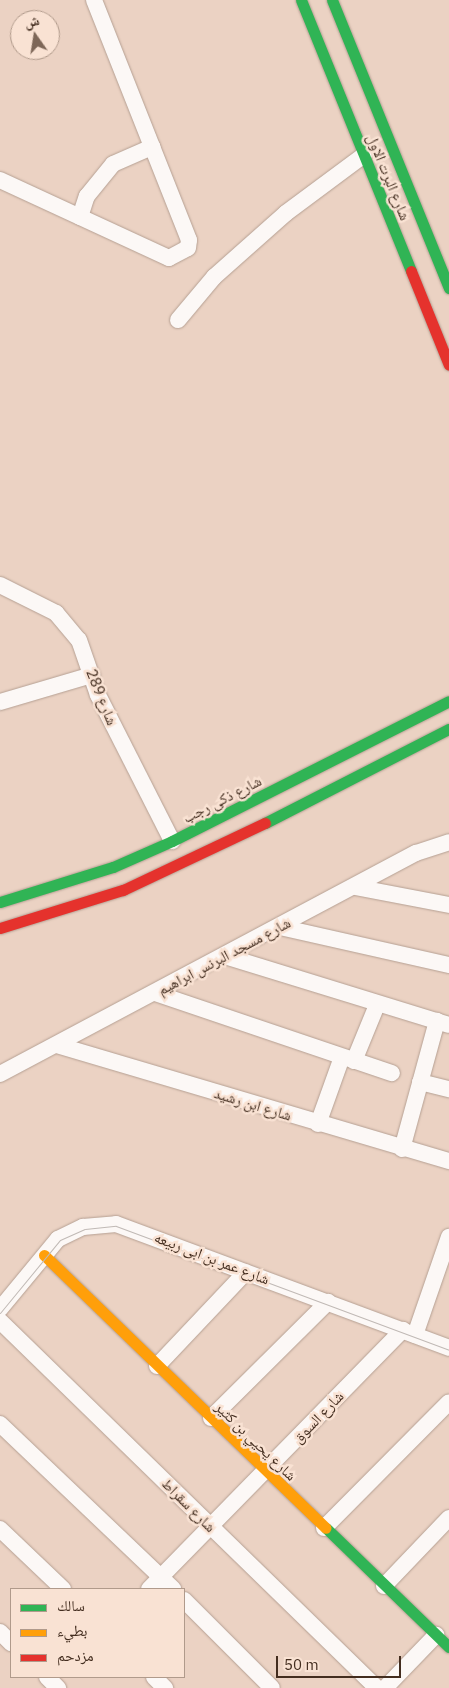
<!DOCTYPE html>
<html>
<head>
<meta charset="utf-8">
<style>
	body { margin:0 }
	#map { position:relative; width:449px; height:1688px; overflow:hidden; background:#ebd2c3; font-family:"IBM Plex Sans","Noto Naskh Arabic",sans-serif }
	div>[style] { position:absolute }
	.roads { filter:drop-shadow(0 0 1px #b5a093) drop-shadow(0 0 1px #b5a093) }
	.street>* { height:16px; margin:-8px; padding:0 8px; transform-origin:8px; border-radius:8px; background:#fcf8f6 }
	.fast>* { height:11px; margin:-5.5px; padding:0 5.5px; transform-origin:5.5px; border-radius:5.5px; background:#30b455 }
	.slow>* { height:11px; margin:-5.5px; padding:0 5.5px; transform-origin:5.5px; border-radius:5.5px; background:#ff9f0a }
	.jam>* { height:11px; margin:-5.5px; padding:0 5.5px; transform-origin:5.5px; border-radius:5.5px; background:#e5322d }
	.tram>* { height:1px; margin:-0.5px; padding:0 0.5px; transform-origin:0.5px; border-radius:0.5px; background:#c0b9b5 }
	span { translate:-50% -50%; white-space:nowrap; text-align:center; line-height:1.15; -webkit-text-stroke:5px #f9e2d3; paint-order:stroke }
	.street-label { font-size:15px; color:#432d1f }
	.legend { position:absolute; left:10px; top:1588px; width:175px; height:90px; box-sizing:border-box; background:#f9e2d3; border:1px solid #b09a8b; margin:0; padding:6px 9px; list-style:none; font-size:15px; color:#432d1f }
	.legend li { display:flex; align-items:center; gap:10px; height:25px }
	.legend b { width:25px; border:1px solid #b09a8b }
	.north { position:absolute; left:10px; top:10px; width:50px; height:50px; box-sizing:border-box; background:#f9e2d3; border:1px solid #b09a8b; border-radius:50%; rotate:347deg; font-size:14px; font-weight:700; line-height:20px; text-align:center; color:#432d1f }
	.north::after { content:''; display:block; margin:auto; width:18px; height:22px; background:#7e6758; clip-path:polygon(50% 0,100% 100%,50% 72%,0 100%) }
	.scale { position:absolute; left:276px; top:1656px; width:125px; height:22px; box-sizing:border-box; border:2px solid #432d1f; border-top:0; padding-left:6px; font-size:15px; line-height:18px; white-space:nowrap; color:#432d1f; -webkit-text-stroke:4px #f9e2d3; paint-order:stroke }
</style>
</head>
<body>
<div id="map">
	<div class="roads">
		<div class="street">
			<div style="left:0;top:180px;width:186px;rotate:24.8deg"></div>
			<div style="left:169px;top:258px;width:21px;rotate:-28deg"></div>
			<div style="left:188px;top:248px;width:8px;rotate:-83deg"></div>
			<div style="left:189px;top:240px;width:258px;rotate:-111.6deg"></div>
			<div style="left:80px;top:217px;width:22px;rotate:-72deg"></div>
			<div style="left:87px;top:196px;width:41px;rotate:-50.9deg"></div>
			<div style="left:113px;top:164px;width:43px;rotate:-23.6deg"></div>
			<div style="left:178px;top:320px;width:56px;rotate:-50.1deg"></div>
			<div style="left:214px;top:277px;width:96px;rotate:-41.6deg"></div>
			<div style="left:286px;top:213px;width:97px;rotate:-36.6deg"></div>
			<div style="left:0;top:585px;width:63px;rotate:26.6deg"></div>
			<div style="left:56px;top:613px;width:35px;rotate:50deg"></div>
			<div style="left:79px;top:640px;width:58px;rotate:70.9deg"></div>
			<div style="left:98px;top:695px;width:164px;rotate:63.1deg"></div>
			<div style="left:0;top:702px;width:96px;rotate:-16.4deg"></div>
			<div style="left:355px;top:887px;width:96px;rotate:10.8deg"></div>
			<div style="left:280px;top:927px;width:173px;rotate:12.7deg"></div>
			<div style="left:225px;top:956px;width:234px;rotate:17.1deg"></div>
			<div style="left:155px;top:993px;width:250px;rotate:18.7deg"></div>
			<div style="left:57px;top:1045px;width:409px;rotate:16.5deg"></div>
			<div style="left:354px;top:1061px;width:61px;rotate:-67.7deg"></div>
			<div style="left:0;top:1074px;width:471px;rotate:-28deg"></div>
			<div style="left:416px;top:853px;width:35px;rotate:-18deg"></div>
			<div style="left:420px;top:1082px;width:30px;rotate:14deg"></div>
			<div style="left:318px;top:1124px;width:71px;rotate:-70.3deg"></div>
			<div style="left:402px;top:1149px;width:133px;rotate:-74.7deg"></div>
			<div style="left:0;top:1309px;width:91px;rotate:-50.4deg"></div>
			<div style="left:58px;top:1239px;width:28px;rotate:-26deg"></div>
			<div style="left:83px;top:1227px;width:33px;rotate:-5deg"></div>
			<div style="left:116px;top:1224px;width:355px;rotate:20.4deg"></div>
			<div style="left:0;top:1321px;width:526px;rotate:44.23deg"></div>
			<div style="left:415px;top:1335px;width:104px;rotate:-70.9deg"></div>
			<div style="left:157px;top:1366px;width:129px;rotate:-46.6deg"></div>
			<div style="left:211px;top:1418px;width:165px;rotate:-44.8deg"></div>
			<div style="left:0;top:1424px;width:239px;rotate:43.6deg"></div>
			<div style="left:324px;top:1528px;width:177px;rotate:-45.2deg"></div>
			<div style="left:0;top:1529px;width:87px;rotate:43.6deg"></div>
			<div style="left:384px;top:1586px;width:94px;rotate:-46.3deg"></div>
			<div style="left:149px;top:1589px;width:363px;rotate:-45.6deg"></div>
			<div style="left:184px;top:1600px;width:124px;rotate:45deg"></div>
			<div style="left:0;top:1632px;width:16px;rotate:45deg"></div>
			<div style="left:47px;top:1677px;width:16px;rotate:45deg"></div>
			<div style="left:154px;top:1677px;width:16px;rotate:45deg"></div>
			<div style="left:385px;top:1688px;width:74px;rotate:-46.1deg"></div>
		</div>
		<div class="fast">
			<div style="left:301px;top:0;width:292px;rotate:67.9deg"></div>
			<div style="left:332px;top:0;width:311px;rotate:67.9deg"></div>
			<div style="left:265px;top:823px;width:207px;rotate:-27.1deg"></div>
			<div style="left:0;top:902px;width:118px;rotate:-17.2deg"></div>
			<div style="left:113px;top:867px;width:64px;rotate:-23.8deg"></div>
			<div style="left:172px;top:841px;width:310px;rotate:-26.8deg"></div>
			<div style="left:326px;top:1528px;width:171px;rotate:44.1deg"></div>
		</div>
		<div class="slow">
			<div style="left:44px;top:1255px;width:392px;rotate:44.1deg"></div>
		</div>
		<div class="jam">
			<div style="left:411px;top:271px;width:101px;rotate:68deg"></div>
			<div style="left:0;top:928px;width:129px;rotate:-17.2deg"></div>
			<div style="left:123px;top:890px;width:157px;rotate:-25.3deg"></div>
		</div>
	</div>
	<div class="tram">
		<div style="left:0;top:1313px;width:94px;rotate:-50.6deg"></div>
		<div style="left:60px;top:1240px;width:27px;rotate:-24deg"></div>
		<div style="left:85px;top:1229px;width:31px;rotate:-6deg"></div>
		<div style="left:116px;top:1226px;width:355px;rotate:20.4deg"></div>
	</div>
	<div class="street-label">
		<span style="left:389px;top:177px;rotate:68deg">شارع البرت الاول</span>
		<span style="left:102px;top:697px;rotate:68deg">شارع 289</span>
		<span style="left:222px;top:799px;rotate:-27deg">شارع ذكى رجب</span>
		<span style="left:224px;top:956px;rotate:-28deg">شارع مسجد البرنس ابراهيم</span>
		<span style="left:253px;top:1104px;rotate:17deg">شارع ابن رشيد</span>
		<span style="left:212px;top:1258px;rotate:21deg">شارع عمر بن ابى ربيعه</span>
		<span style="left:318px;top:1417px;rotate:-46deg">شارع السوق</span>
		<span style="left:256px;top:1441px;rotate:44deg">شارع يحيي بن كثير</span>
		<span style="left:189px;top:1505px;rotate:45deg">شارع سقراط</span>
	</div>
	<ul class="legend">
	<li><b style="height:6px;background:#30b455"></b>سالك</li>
	<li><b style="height:6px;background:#ff9f0a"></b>بطيء</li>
	<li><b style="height:6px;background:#e5322d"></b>مزدحم</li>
	</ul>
	<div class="north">ش</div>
	<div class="scale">50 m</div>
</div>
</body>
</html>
